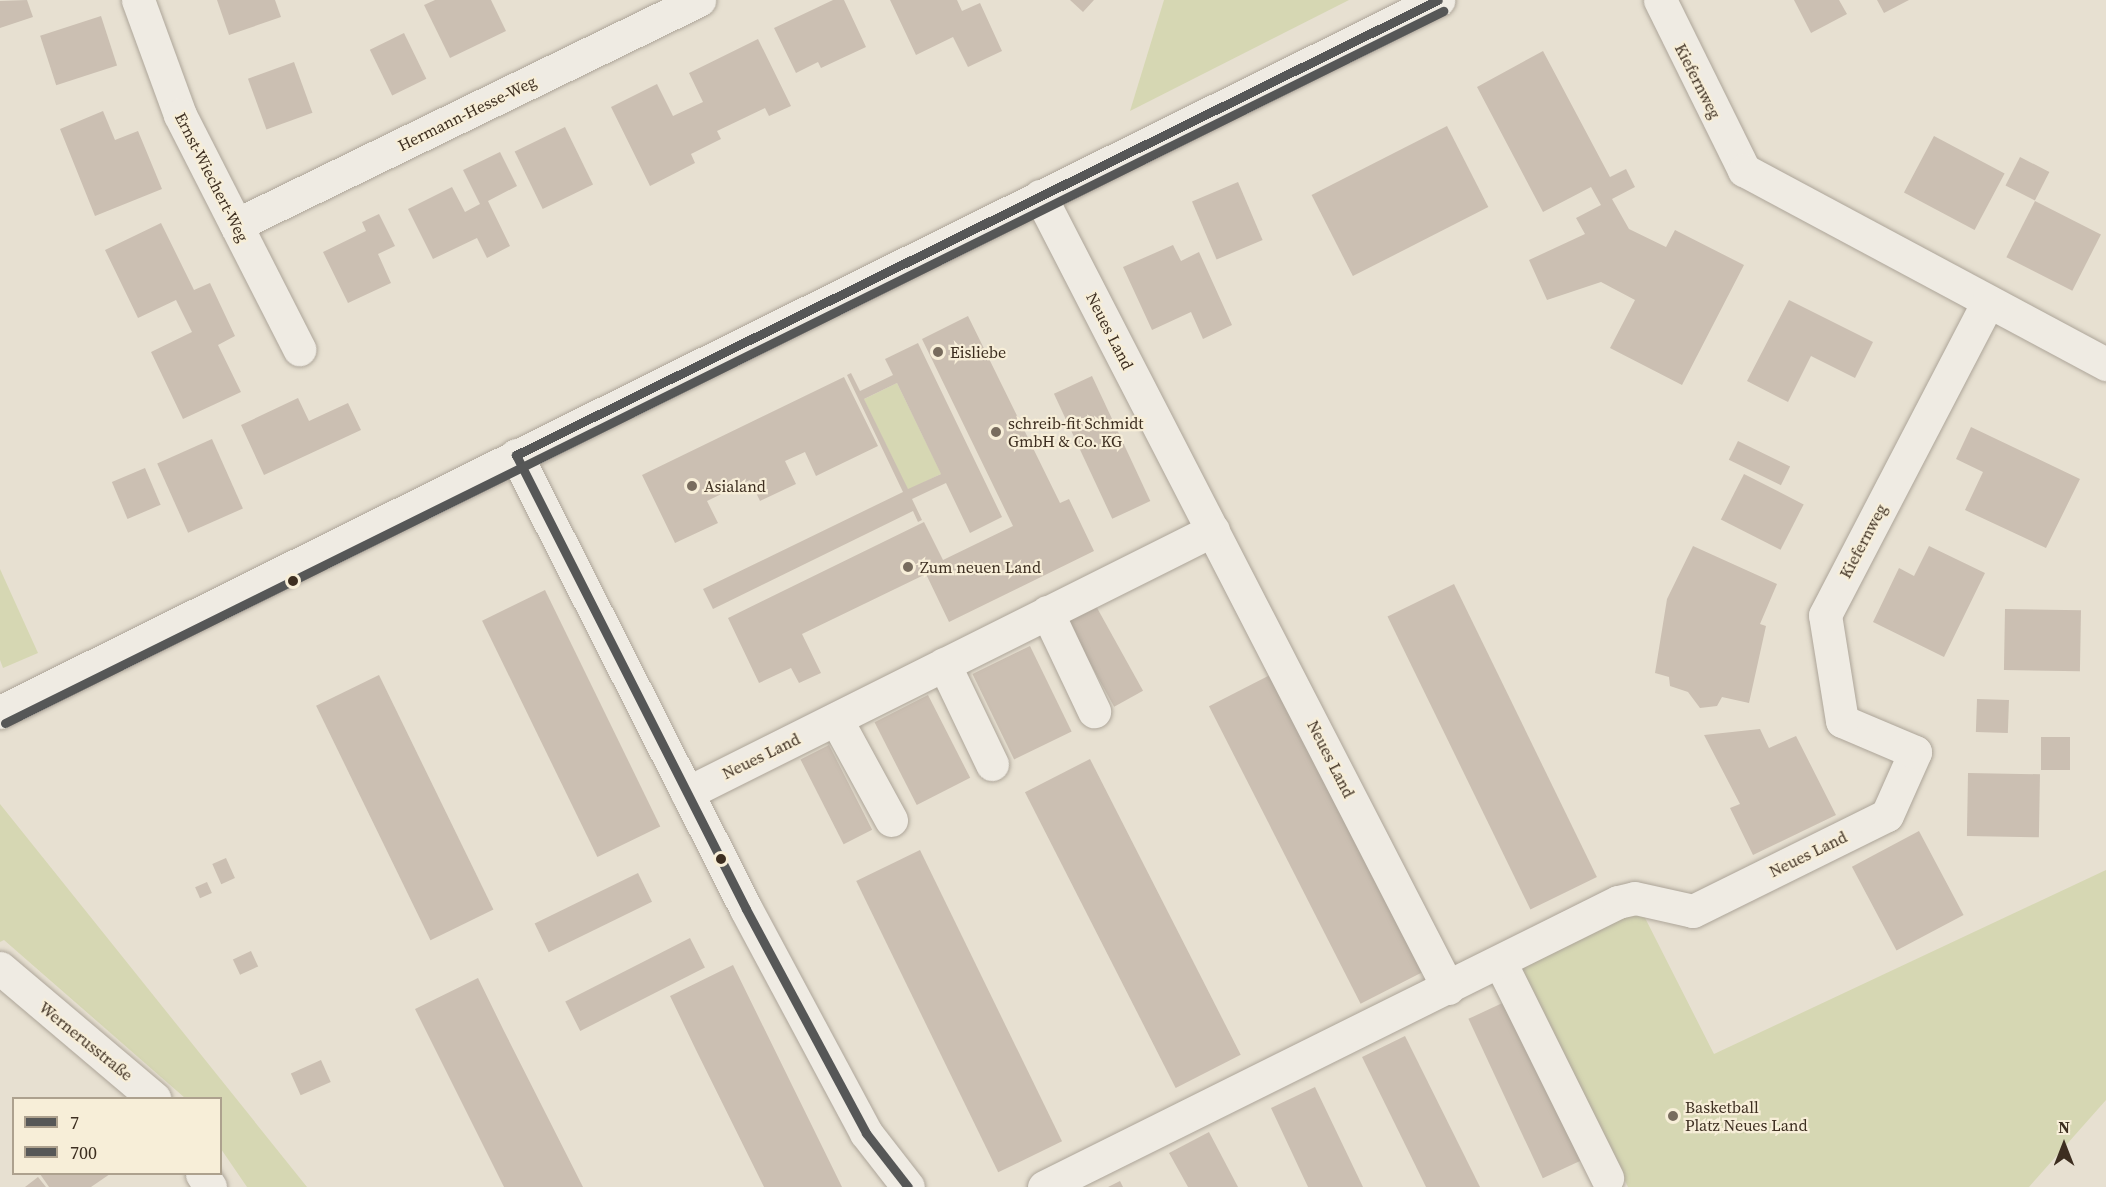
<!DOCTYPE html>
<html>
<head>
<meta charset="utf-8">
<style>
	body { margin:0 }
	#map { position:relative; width:2106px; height:1187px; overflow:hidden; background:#e7e0d1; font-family:"Source Serif 4",serif }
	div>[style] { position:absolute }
	.green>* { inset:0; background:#d6d7b3; transform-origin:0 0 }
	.building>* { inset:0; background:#cbbfb2; transform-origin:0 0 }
	.roads { filter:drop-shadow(0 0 2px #ada599) drop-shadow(0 0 2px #ada599) }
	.minor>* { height:33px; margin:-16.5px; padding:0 16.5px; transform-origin:16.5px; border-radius:16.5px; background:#efebe3 }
	.bus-1>* { height:9px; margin:-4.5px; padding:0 4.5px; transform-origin:4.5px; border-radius:4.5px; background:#565757 }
	.bus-2>* { height:9px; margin:-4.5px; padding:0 4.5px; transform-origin:4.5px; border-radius:4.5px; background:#565757 }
	.dots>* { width:16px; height:16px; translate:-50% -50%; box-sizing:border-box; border:3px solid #f7eed8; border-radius:50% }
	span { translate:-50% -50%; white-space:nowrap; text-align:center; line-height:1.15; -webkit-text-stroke:4.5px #f7eed8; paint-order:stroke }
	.street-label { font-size:16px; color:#3d2e20 }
	.poi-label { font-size:16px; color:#3d2e20 }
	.left { translate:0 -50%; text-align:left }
	.legend { position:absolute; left:12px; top:1097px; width:210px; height:78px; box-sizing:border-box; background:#f7eed8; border:2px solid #ada18e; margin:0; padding:8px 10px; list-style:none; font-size:18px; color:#3d2e20 }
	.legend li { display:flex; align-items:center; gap:12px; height:30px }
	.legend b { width:30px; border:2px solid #ada18e }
	.north { position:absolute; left:2034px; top:1115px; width:60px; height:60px; -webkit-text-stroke:4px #f7eed8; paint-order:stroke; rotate:0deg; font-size:16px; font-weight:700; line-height:24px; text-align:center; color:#3d2e20 }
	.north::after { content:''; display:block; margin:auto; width:21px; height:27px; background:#3d2e20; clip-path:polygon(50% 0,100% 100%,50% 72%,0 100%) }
</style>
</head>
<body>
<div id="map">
	<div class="green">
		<div style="clip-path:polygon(1164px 0,1349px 0,1130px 111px)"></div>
		<div style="left:897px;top:383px;width:101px;height:37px;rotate:64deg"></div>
		<div style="clip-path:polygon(0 569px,38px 653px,3px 668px,0 660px)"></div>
		<div style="clip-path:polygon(0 804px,307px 1187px,247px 1187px,221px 1149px,220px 1098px,185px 1098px,4px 940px,0 942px)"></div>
		<div style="clip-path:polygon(2106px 870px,2106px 1100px,2029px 1187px,1628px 1187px,1517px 965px,1638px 904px,1714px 1054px)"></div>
	</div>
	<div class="building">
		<div style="clip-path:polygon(27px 0,33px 17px,0 28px,0 1px)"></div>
		<div style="clip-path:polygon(217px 0,275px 0,281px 17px,229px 35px)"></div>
		<div style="clip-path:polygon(435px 0,491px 0,506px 31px,450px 58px,424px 5px)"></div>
		<div style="clip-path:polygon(833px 0,844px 0,866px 47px,821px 68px,818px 62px,796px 73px,774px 28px)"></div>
		<div style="clip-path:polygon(890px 0,957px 0,962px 11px,980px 3px,1002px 51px,968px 67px,953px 37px,916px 55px)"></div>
		<div style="clip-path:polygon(1070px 0,1094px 0,1083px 12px)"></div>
		<div style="clip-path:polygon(1794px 0,1839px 0,1847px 14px,1811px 33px)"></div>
		<div style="clip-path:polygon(1877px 0,1909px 0,1884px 13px)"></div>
		<div style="left:101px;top:16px;width:52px;height:64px;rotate:72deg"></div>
		<div style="left:404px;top:33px;width:51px;height:38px;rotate:64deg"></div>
		<div style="clip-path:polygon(758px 39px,791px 106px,769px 116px,765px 108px,717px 131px,721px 139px,691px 154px,695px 163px,650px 186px,611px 107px,657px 84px,673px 116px,703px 102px,689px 73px)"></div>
		<div style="clip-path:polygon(1543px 51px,1610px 177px,1626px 169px,1635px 187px,1612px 199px,1629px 229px,1666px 247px,1675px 230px,1744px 265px,1682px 385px,1610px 348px,1635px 300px,1601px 282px,1547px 300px,1529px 260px,1585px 234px,1576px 218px,1601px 205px,1591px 187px,1543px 212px,1477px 87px)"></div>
		<div style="left:294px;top:62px;width:54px;height:49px;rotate:70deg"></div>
		<div style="clip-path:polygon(103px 111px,115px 140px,138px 131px,162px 189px,95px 216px,60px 129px)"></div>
		<div style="left:1447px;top:126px;width:91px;height:152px;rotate:63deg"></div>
		<div style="left:565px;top:127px;width:64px;height:56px;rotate:64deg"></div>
		<div style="left:1934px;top:136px;width:80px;height:64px;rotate:28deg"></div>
		<div style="clip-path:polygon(500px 152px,517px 186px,488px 201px,510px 246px,487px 258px,477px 238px,433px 259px,408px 209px,452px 187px,465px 212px,480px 204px,463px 170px)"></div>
		<div style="left:2020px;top:157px;width:33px;height:32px;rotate:27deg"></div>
		<div style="left:1238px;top:182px;width:63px;height:50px;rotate:67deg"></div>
		<div style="left:2035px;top:201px;width:74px;height:63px;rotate:27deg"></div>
		<div style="clip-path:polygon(379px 214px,395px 246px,378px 254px,391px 283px,348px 303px,323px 252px,366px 231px,362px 222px)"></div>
		<div style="clip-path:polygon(161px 223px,194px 290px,210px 283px,235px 336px,218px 345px,241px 392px,183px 419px,151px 352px,192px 332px,176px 300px,138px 318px,105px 250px)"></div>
		<div style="clip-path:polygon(1173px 245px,1181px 261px,1199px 252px,1232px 325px,1203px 339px,1191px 312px,1152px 330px,1123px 267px)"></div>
		<div style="clip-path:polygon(1789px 300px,1873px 342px,1855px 378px,1811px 356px,1788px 402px,1747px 381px)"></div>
		<div style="clip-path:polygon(968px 316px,1060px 503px,1069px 499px,1094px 551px,949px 622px,926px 574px,802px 634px,821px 673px,799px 683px,791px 668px,759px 683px,728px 618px,924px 522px,943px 560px,1013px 526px,922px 339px)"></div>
		<div style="clip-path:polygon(evenodd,918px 343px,1002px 517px,970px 533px,946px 483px,912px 499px,922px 520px,918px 522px,913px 511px,713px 609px,703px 589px,903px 492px,847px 375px,851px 373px,860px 391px,893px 375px,885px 359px,918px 343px,897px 383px,941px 474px,908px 489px,864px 399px,897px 383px)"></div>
		<div style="left:1092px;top:376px;width:138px;height:42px;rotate:65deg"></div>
		<div style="clip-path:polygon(844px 377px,878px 446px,816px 476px,805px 452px,785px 461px,796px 484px,760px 501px,750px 480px,707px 501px,718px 523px,675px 543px,642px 475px)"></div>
		<div style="clip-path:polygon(298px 398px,309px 421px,348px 403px,361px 430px,264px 475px,241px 425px)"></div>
		<div style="clip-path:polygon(1971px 427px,2080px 479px,2046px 548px,1965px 510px,1983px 472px,1956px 459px)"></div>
		<div style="left:212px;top:439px;width:76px;height:60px;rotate:66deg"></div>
		<div style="left:1738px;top:441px;width:58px;height:21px;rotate:26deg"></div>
		<div style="left:145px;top:468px;width:40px;height:36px;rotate:67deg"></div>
		<div style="left:1744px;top:474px;width:67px;height:51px;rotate:27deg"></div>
		<div style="clip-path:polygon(1693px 546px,1777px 584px,1760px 624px,1766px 626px,1749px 703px,1722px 697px,1717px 706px,1700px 708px,1688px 692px,1670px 686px,1669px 677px,1655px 673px,1667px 599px)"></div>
		<div style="clip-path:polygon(1929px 546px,1985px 573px,1944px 657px,1873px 622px,1899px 568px,1914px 576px)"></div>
		<div style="left:1454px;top:584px;width:326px;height:74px;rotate:64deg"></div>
		<div style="left:545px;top:590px;width:263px;height:70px;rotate:64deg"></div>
		<div style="left:1096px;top:606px;width:97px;height:33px;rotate:61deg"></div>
		<div style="left:2005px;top:609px;width:76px;height:61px;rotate:1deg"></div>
		<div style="left:1030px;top:646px;width:95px;height:64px;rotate:64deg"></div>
		<div style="left:1274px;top:673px;width:334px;height:73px;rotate:63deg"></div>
		<div style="left:379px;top:675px;width:261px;height:70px;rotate:64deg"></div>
		<div style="left:928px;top:695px;width:93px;height:60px;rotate:63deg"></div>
		<div style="left:1977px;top:699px;width:32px;height:33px;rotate:2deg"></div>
		<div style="clip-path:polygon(1760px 729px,1769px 748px,1796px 736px,1836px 815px,1753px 855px,1730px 808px,1740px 804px,1704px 735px)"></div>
		<div style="left:2041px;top:737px;width:29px;height:33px"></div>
		<div style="left:829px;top:745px;width:95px;height:32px;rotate:63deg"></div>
		<div style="left:1090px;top:759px;width:332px;height:73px;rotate:63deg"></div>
		<div style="left:1968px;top:773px;width:72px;height:63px;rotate:1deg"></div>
		<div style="left:1919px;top:831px;width:95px;height:76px;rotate:62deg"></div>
		<div style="left:920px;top:850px;width:324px;height:71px;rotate:64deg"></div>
		<div style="left:226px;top:858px;width:22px;height:15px;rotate:66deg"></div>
		<div style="left:638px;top:873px;width:32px;height:115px;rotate:64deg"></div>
		<div style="left:207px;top:882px;width:12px;height:13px;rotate:66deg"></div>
		<div style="left:690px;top:938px;width:33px;height:140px;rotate:63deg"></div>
		<div style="left:251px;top:951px;width:17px;height:20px;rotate:65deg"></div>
		<div style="clip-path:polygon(733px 965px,759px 1018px,842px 1187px,764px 1187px,696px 1050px,670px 996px)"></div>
		<div style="clip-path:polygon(478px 978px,504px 1031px,583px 1187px,504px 1187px,415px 1009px)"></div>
		<div style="left:1511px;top:999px;width:176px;height:47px;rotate:65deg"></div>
		<div style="clip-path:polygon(1405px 1036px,1480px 1187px,1426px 1187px,1362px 1057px)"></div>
		<div style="left:321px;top:1060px;width:24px;height:33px;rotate:66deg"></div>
		<div style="clip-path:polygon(1315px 1087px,1363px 1187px,1308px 1187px,1271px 1108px)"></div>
		<div style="clip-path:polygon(1209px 1132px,1238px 1187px,1188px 1187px,1169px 1153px)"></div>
		<div style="clip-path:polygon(40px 1174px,110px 1174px,91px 1187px,49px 1187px)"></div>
		<div style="clip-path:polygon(38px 1177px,46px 1187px,25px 1187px)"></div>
		<div style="clip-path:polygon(1120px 1181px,1123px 1187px,1108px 1187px)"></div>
	</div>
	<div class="roads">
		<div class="minor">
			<div style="left:138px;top:0;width:122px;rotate:69.9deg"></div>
			<div style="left:180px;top:115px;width:263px;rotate:63deg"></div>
			<div style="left:1660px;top:0;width:190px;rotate:63.7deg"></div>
			<div style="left:1744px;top:170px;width:411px;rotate:28.2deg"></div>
			<div style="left:1040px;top:196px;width:891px;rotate:62.74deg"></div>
			<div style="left:236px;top:225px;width:515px;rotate:-25.92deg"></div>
			<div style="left:516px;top:455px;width:509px;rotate:63.13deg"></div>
			<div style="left:746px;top:909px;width:254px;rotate:61.8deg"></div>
			<div style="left:866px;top:1133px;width:68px;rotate:52.1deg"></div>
			<div style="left:1047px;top:612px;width:110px;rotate:64.6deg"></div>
			<div style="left:944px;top:664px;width:111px;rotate:64.4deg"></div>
			<div style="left:0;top:712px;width:1605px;rotate:-26.34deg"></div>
			<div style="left:836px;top:719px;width:115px;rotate:61.4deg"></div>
			<div style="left:687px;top:793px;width:588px;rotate:-26.57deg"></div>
			<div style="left:1500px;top:962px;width:241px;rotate:63.6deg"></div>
			<div style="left:0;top:968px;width:202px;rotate:40.2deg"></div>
			<div style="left:202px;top:1174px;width:15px;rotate:58deg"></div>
			<div style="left:1044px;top:1187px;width:641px;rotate:-26.41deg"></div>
			<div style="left:1618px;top:902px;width:17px;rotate:-13deg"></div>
			<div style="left:1635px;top:898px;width:59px;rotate:12.6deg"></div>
			<div style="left:1693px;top:911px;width:216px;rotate:-26.3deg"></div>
			<div style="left:1887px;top:815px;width:69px;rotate:-66deg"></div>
			<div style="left:1915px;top:752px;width:79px;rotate:-157deg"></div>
			<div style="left:1842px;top:721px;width:107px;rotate:-99.1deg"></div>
			<div style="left:1825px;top:615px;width:353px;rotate:-62.5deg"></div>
		</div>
	</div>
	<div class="bus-1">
		<div style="left:516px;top:455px;width:1028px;rotate:-26.27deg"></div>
		<div style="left:516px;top:455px;width:509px;rotate:63.13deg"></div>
		<div style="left:746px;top:909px;width:254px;rotate:61.8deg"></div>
		<div style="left:866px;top:1133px;width:68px;rotate:52.1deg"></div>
	</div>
	<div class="bus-2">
		<div style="left:5px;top:723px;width:1605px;rotate:-26.34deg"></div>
	</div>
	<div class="dots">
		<div style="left:938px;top:352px;background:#786c5e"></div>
		<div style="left:996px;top:432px;background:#786c5e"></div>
		<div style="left:692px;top:486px;background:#786c5e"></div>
		<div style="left:908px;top:567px;background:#786c5e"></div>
		<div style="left:293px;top:581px;background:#3d2e20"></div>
		<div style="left:721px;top:859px;background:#3d2e20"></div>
		<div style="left:1673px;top:1116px;background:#786c5e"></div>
	</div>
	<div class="street-label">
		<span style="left:1698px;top:81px;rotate:63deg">Kiefernweg</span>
		<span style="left:467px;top:113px;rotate:-26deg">Hermann-Hesse-Weg</span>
		<span style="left:212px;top:177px;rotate:63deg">Ernst-Wiechert-Weg</span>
		<span style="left:1110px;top:331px;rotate:63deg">Neues Land</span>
		<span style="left:1863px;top:541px;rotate:-62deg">Kiefernweg</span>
		<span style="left:761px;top:756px;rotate:-26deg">Neues Land</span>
		<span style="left:1331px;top:759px;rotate:63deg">Neues Land</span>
		<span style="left:1808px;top:854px;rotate:-26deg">Neues Land</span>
		<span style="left:86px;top:1041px;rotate:39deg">Wernerusstraße</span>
	</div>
	<div class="poi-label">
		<span class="left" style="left:950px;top:352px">Eisliebe</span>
		<span class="left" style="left:1008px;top:432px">schreib-fit Schmidt<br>GmbH &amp; Co. KG</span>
		<span class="left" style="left:704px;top:486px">Asialand</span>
		<span class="left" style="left:920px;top:567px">Zum neuen Land</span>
		<span class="left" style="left:1685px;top:1116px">Basketball<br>Platz Neues Land</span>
	</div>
	<ul class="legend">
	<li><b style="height:8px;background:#565757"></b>7</li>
	<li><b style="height:8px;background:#565757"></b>700</li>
	</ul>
	<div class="north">N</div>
</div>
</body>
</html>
